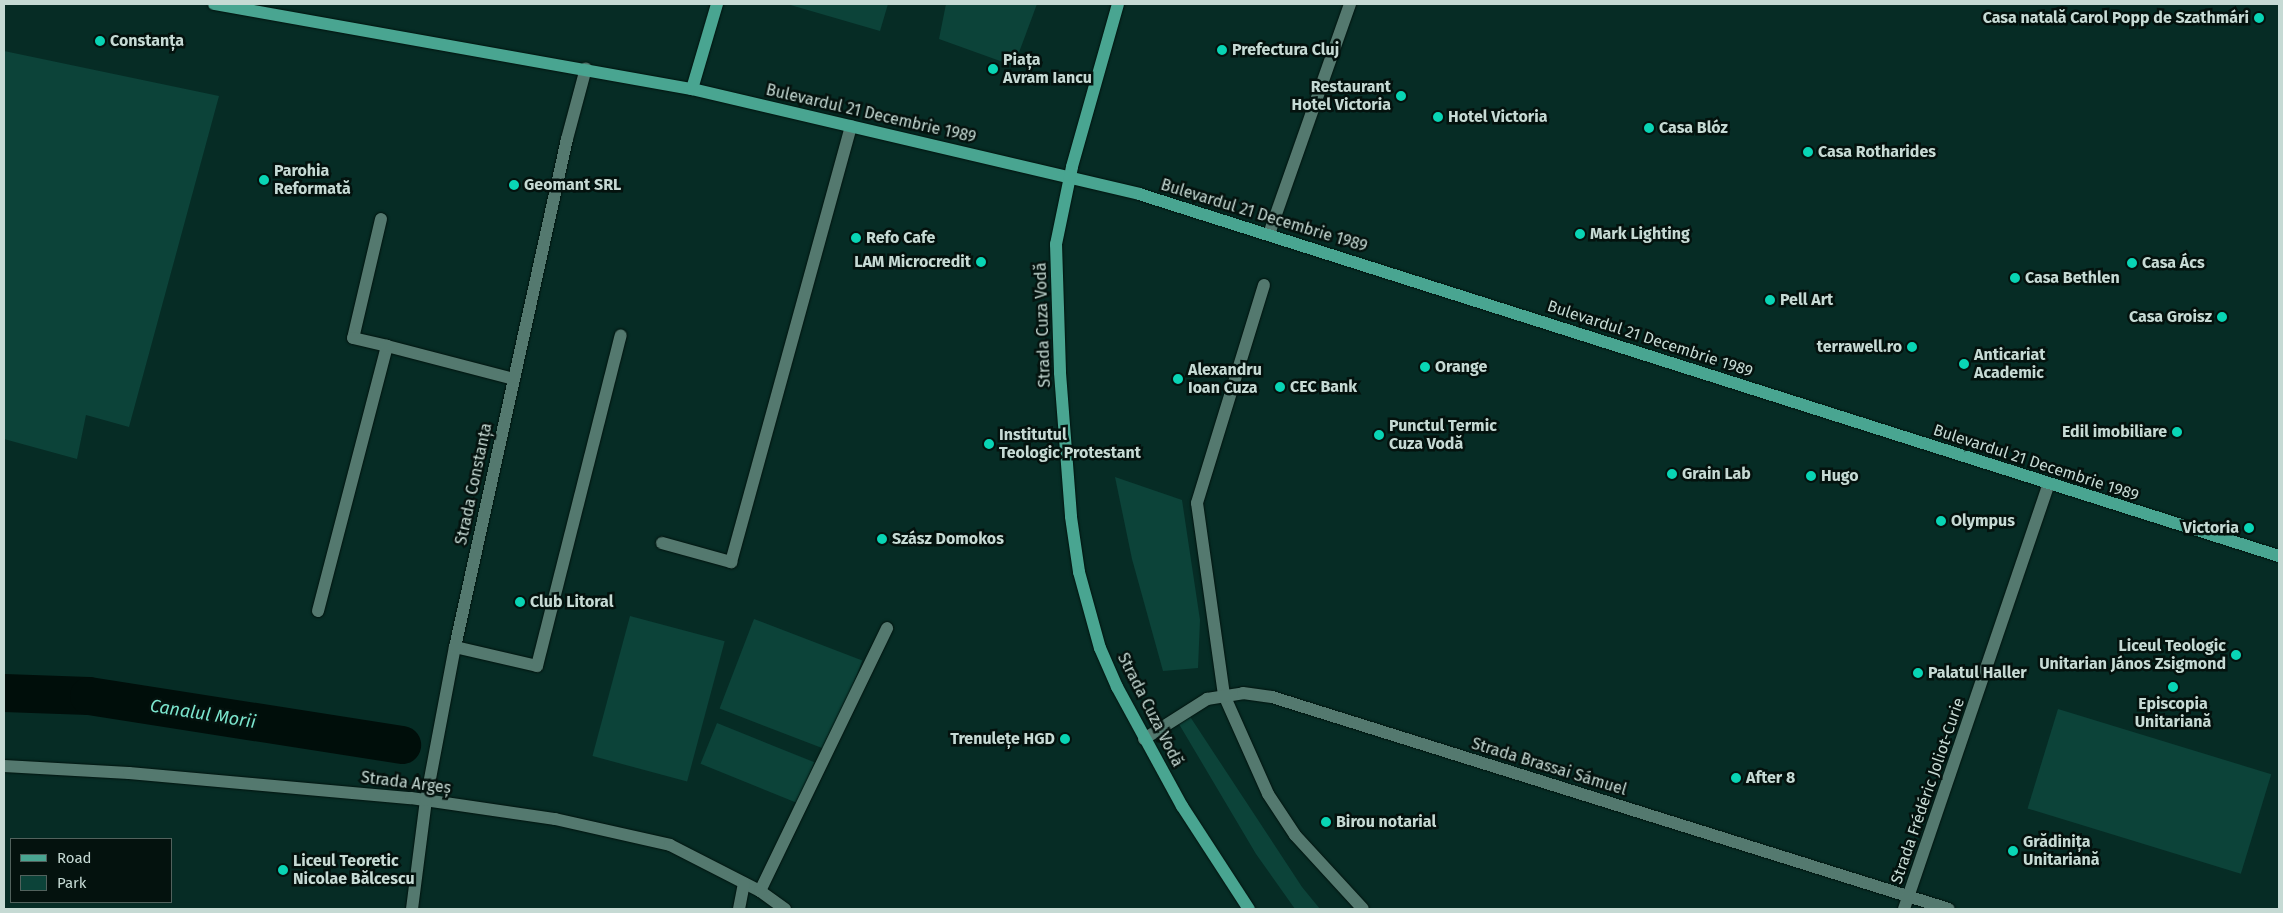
<!DOCTYPE html>
<html>
<head>
<meta charset="utf-8">
<style>
	body { margin:0 }
	#map { position:relative; width:2283px; height:913px; overflow:hidden; background:#062c25; font-family:"Fira Sans",sans-serif }
	div>[style] { position:absolute }
	.green>* { inset:0; background:#0c4339; transform-origin:0 0 }
	.canal>* { height:38px; margin:-19px; padding:0 19px; transform-origin:19px; border-radius:19px; background:#000e0a }
	.roads { filter:drop-shadow(0 0 1px #00130e) drop-shadow(0 0 1px #00130e) }
	.minor>* { height:12px; margin:-6px; padding:0 6px; transform-origin:6px; border-radius:6px; background:#54796f }
	.major>* { height:12px; margin:-6px; padding:0 6px; transform-origin:6px; border-radius:6px; background:#49a591 }
	.dots>* { width:14px; height:14px; translate:-50% -50%; box-sizing:border-box; border:2px solid #04120e; border-radius:50% }
	span { translate:-50% -50%; white-space:nowrap; text-align:center; line-height:1.15; -webkit-text-stroke:5px #04120e; paint-order:stroke }
	.poi-label { font-size:16px; color:#c6dad4; font-weight:700 }
	.right { translate:-100% -50%; text-align:right }
	.left { translate:0 -50%; text-align:left }
	.street-label { font-size:16px; color:#c6dad4 }
	.water-label { font-size:18px; color:#7be5cd; font-style:italic }
	.frame { position:absolute; inset:0; border:5px solid #c6dad4; pointer-events:none }
	.legend { position:absolute; left:10px; top:838px; width:162px; height:65px; box-sizing:border-box; background:#04120e; border:1px solid #52625d; margin:0; padding:6px 9px; list-style:none; font-size:15px; color:#c6dad4 }
	.legend li { display:flex; align-items:center; gap:10px; height:25px }
	.legend b { width:25px; border:1px solid #52625d }
</style>
</head>
<body>
<div id="map">
	<div class="green">
		<div style="clip-path:polygon(787px 4px,888px 4px,880px 31px)"></div>
		<div style="clip-path:polygon(946px 4px,1037px 4px,1014px 66px,939px 39px)"></div>
		<div style="clip-path:polygon(4px 51px,219px 96px,129px 427px,86px 415px,77px 459px,4px 439px)"></div>
		<div style="clip-path:polygon(1115px 477px,1182px 500px,1200px 620px,1198px 668px,1163px 671px,1132px 559px)"></div>
		<div style="left:630px;top:616px;width:98px;height:145px;rotate:15deg"></div>
		<div style="left:754px;top:619px;width:116px;height:96px;rotate:21deg"></div>
		<div style="left:2058px;top:709px;width:223px;height:104px;rotate:17deg"></div>
		<div style="clip-path:polygon(1187px 712px,1302px 887px,1320px 909px,1295px 909px,1256px 854px,1176px 719px)"></div>
		<div style="left:717px;top:723px;width:105px;height:44px;rotate:22deg"></div>
	</div>
	<div class="canal">
		<div style="left:4px;top:693px;width:85px;rotate:2deg"></div>
		<div style="left:89px;top:696px;width:317px;rotate:8.9deg"></div>
	</div>
	<div class="roads">
		<div class="minor">
			<div style="left:381px;top:219px;width:122px;rotate:103.2deg"></div>
			<div style="left:353px;top:338px;width:35px;rotate:13deg"></div>
			<div style="left:1269px;top:234px;width:244px;rotate:-70.6deg"></div>
			<div style="left:1264px;top:285px;width:228px;rotate:107.1deg"></div>
			<div style="left:1197px;top:503px;width:194px;rotate:82deg"></div>
			<div style="left:1224px;top:695px;width:108px;rotate:66deg"></div>
			<div style="left:1268px;top:794px;width:49px;rotate:56.6deg"></div>
			<div style="left:1295px;top:835px;width:100px;rotate:47.4deg"></div>
			<div style="left:662px;top:543px;width:72px;rotate:15.4deg"></div>
			<div style="left:731px;top:562px;width:452px;rotate:-74.6deg"></div>
			<div style="left:318px;top:611px;width:274px;rotate:-75.4deg"></div>
			<div style="left:387px;top:346px;width:131px;rotate:14.6deg"></div>
			<div style="left:455px;top:647px;width:84px;rotate:13deg"></div>
			<div style="left:537px;top:666px;width:341px;rotate:-75.8deg"></div>
			<div style="left:1144px;top:739px;width:75px;rotate:-32.4deg"></div>
			<div style="left:1207px;top:699px;width:36px;rotate:-9deg"></div>
			<div style="left:1243px;top:693px;width:29px;rotate:8deg"></div>
			<div style="left:1272px;top:697px;width:709px;rotate:17.39deg"></div>
			<div style="left:4px;top:766px;width:125px;rotate:3.2deg"></div>
			<div style="left:129px;top:773px;width:283px;rotate:5.1deg"></div>
			<div style="left:411px;top:798px;width:146px;rotate:8.3deg"></div>
			<div style="left:555px;top:819px;width:118px;rotate:12.7deg"></div>
			<div style="left:670px;top:845px;width:101px;rotate:27.1deg"></div>
			<div style="left:760px;top:891px;width:31px;rotate:36deg"></div>
			<div style="left:760px;top:891px;width:292px;rotate:-64.2deg"></div>
			<div style="left:412px;top:909px;width:110px;rotate:-82.7deg"></div>
			<div style="left:426px;top:800px;width:156px;rotate:-79.3deg"></div>
			<div style="left:455px;top:647px;width:520px;rotate:-77.57deg"></div>
			<div style="left:567px;top:139px;width:73px;rotate:-75deg"></div>
			<div style="left:739px;top:909px;width:26px;rotate:-79deg"></div>
			<div style="left:1904px;top:909px;width:448px;rotate:-71.2deg"></div>
		</div>
		<div class="major">
			<div style="left:214px;top:4px;width:485px;rotate:10.1deg"></div>
			<div style="left:692px;top:89px;width:459px;rotate:13.2deg"></div>
			<div style="left:1139px;top:194px;width:1196px;rotate:17.62deg"></div>
			<div style="left:1118px;top:4px;width:169px;rotate:105.8deg"></div>
			<div style="left:1072px;top:167px;width:79px;rotate:101.7deg"></div>
			<div style="left:1056px;top:244px;width:129px;rotate:88.2deg"></div>
			<div style="left:1060px;top:373px;width:144px;rotate:85.6deg"></div>
			<div style="left:1071px;top:517px;width:56px;rotate:81.7deg"></div>
			<div style="left:1079px;top:572px;width:79px;rotate:74.6deg"></div>
			<div style="left:1100px;top:648px;width:43px;rotate:66.4deg"></div>
			<div style="left:1117px;top:687px;width:136px;rotate:61.4deg"></div>
			<div style="left:1182px;top:806px;width:123px;rotate:57deg"></div>
			<div style="left:692px;top:89px;width:89px;rotate:-73.6deg"></div>
		</div>
	</div>
	<div class="dots">
		<div style="left:2259px;top:18px;background:#09d5b5"></div>
		<div style="left:100px;top:41px;background:#09d5b5"></div>
		<div style="left:1222px;top:50px;background:#09d5b5"></div>
		<div style="left:993px;top:69px;background:#09d5b5"></div>
		<div style="left:1401px;top:96px;background:#09d5b5"></div>
		<div style="left:1438px;top:117px;background:#09d5b5"></div>
		<div style="left:1649px;top:128px;background:#09d5b5"></div>
		<div style="left:1808px;top:152px;background:#09d5b5"></div>
		<div style="left:264px;top:180px;background:#09d5b5"></div>
		<div style="left:514px;top:185px;background:#09d5b5"></div>
		<div style="left:1580px;top:234px;background:#09d5b5"></div>
		<div style="left:856px;top:238px;background:#09d5b5"></div>
		<div style="left:981px;top:262px;background:#09d5b5"></div>
		<div style="left:2132px;top:263px;background:#09d5b5"></div>
		<div style="left:2015px;top:278px;background:#09d5b5"></div>
		<div style="left:1770px;top:300px;background:#09d5b5"></div>
		<div style="left:2222px;top:317px;background:#09d5b5"></div>
		<div style="left:1912px;top:347px;background:#09d5b5"></div>
		<div style="left:1964px;top:364px;background:#09d5b5"></div>
		<div style="left:1425px;top:367px;background:#09d5b5"></div>
		<div style="left:1178px;top:379px;background:#09d5b5"></div>
		<div style="left:1280px;top:387px;background:#09d5b5"></div>
		<div style="left:2177px;top:432px;background:#09d5b5"></div>
		<div style="left:1379px;top:435px;background:#09d5b5"></div>
		<div style="left:989px;top:444px;background:#09d5b5"></div>
		<div style="left:1672px;top:474px;background:#09d5b5"></div>
		<div style="left:1811px;top:476px;background:#09d5b5"></div>
		<div style="left:1941px;top:521px;background:#09d5b5"></div>
		<div style="left:2249px;top:528px;background:#09d5b5"></div>
		<div style="left:882px;top:539px;background:#09d5b5"></div>
		<div style="left:520px;top:602px;background:#09d5b5"></div>
		<div style="left:2236px;top:655px;background:#09d5b5"></div>
		<div style="left:1918px;top:673px;background:#09d5b5"></div>
		<div style="left:2173px;top:687px;background:#09d5b5"></div>
		<div style="left:1065px;top:739px;background:#09d5b5"></div>
		<div style="left:1736px;top:778px;background:#09d5b5"></div>
		<div style="left:1326px;top:822px;background:#09d5b5"></div>
		<div style="left:2013px;top:851px;background:#09d5b5"></div>
		<div style="left:283px;top:870px;background:#09d5b5"></div>
	</div>
	<div class="poi-label">
		<span class="right" style="left:2249px;top:18px">Casa natală Carol Popp de Szathmári</span>
		<span class="left" style="left:110px;top:41px">Constanța</span>
		<span class="left" style="left:1232px;top:50px">Prefectura Cluj</span>
		<span class="left" style="left:1003px;top:69px">Piața<br>Avram Iancu</span>
		<span class="right" style="left:1391px;top:96px">Restaurant<br>Hotel Victoria</span>
		<span class="left" style="left:1448px;top:117px">Hotel Victoria</span>
		<span class="left" style="left:1659px;top:128px">Casa Blóz</span>
		<span class="left" style="left:1818px;top:152px">Casa Rotharides</span>
		<span class="left" style="left:274px;top:180px">Parohia<br>Reformată</span>
		<span class="left" style="left:524px;top:185px">Geomant SRL</span>
		<span class="left" style="left:1590px;top:234px">Mark Lighting</span>
		<span class="left" style="left:866px;top:238px">Refo Cafe</span>
		<span class="right" style="left:971px;top:262px">LAM Microcredit</span>
		<span class="left" style="left:2142px;top:263px">Casa Ács</span>
		<span class="left" style="left:2025px;top:278px">Casa Bethlen</span>
		<span class="left" style="left:1780px;top:300px">Pell Art</span>
		<span class="right" style="left:2212px;top:317px">Casa Groisz</span>
		<span class="right" style="left:1902px;top:347px">terrawell.ro</span>
		<span class="left" style="left:1974px;top:364px">Anticariat<br>Academic</span>
		<span class="left" style="left:1435px;top:367px">Orange</span>
		<span class="left" style="left:1188px;top:379px">Alexandru<br>Ioan Cuza</span>
		<span class="left" style="left:1290px;top:387px">CEC Bank</span>
		<span class="left" style="left:1389px;top:435px">Punctul Termic<br>Cuza Vodă</span>
		<span class="right" style="left:2167px;top:432px">Edil imobiliare</span>
		<span class="left" style="left:999px;top:444px">Institutul<br>Teologic Protestant</span>
		<span class="left" style="left:1682px;top:474px">Grain Lab</span>
		<span class="left" style="left:1821px;top:476px">Hugo</span>
		<span class="left" style="left:1951px;top:521px">Olympus</span>
		<span class="right" style="left:2239px;top:528px">Victoria</span>
		<span class="left" style="left:892px;top:539px">Szász Domokos</span>
		<span class="left" style="left:530px;top:602px">Club Litoral</span>
		<span class="right" style="left:2226px;top:655px">Liceul Teologic<br>Unitarian János Zsigmond</span>
		<span class="left" style="left:1928px;top:673px">Palatul Haller</span>
		<span style="left:2173px;top:713px">Episcopia<br>Unitariană</span>
		<span class="right" style="left:1055px;top:739px">Trenulețe HGD</span>
		<span class="left" style="left:1746px;top:778px">After 8</span>
		<span class="left" style="left:1336px;top:822px">Birou notarial</span>
		<span class="left" style="left:2023px;top:851px">Grădinița<br>Unitariană</span>
		<span class="left" style="left:293px;top:870px">Liceul Teoretic<br>Nicolae Bălcescu</span>
	</div>
	<div class="street-label">
		<span style="left:871px;top:114px;rotate:13deg">Bulevardul 21 Decembrie 1989</span>
		<span style="left:1264px;top:216px;rotate:17deg">Bulevardul 21 Decembrie 1989</span>
		<span style="left:1043px;top:325px;rotate:-92deg">Strada Cuza Vodă</span>
		<span style="left:1650px;top:339px;rotate:18deg">Bulevardul 21 Decembrie 1989</span>
		<span style="left:2036px;top:463px;rotate:18deg">Bulevardul 21 Decembrie 1989</span>
		<span style="left:474px;top:484px;rotate:-78deg">Strada Constanța</span>
		<span style="left:1150px;top:710px;rotate:63deg">Strada Cuza Vodă</span>
		<span style="left:1549px;top:767px;rotate:17deg">Strada Brassai Sámuel</span>
		<span style="left:406px;top:783px;rotate:7deg">Strada Argeș</span>
		<span style="left:1928px;top:791px;rotate:-71deg">Strada Frédéric Joliot-Curie</span>
	</div>
	<div class="water-label">
		<span style="left:203px;top:714px;rotate:9deg">Canalul Morii</span>
	</div>
	<div class="frame"></div>
	<ul class="legend">
	<li><b style="height:6px;background:#49a591"></b>Road</li>
	<li><b style="height:14px;background:#0c4339"></b>Park</li>
	</ul>
</div>
</body>
</html>
